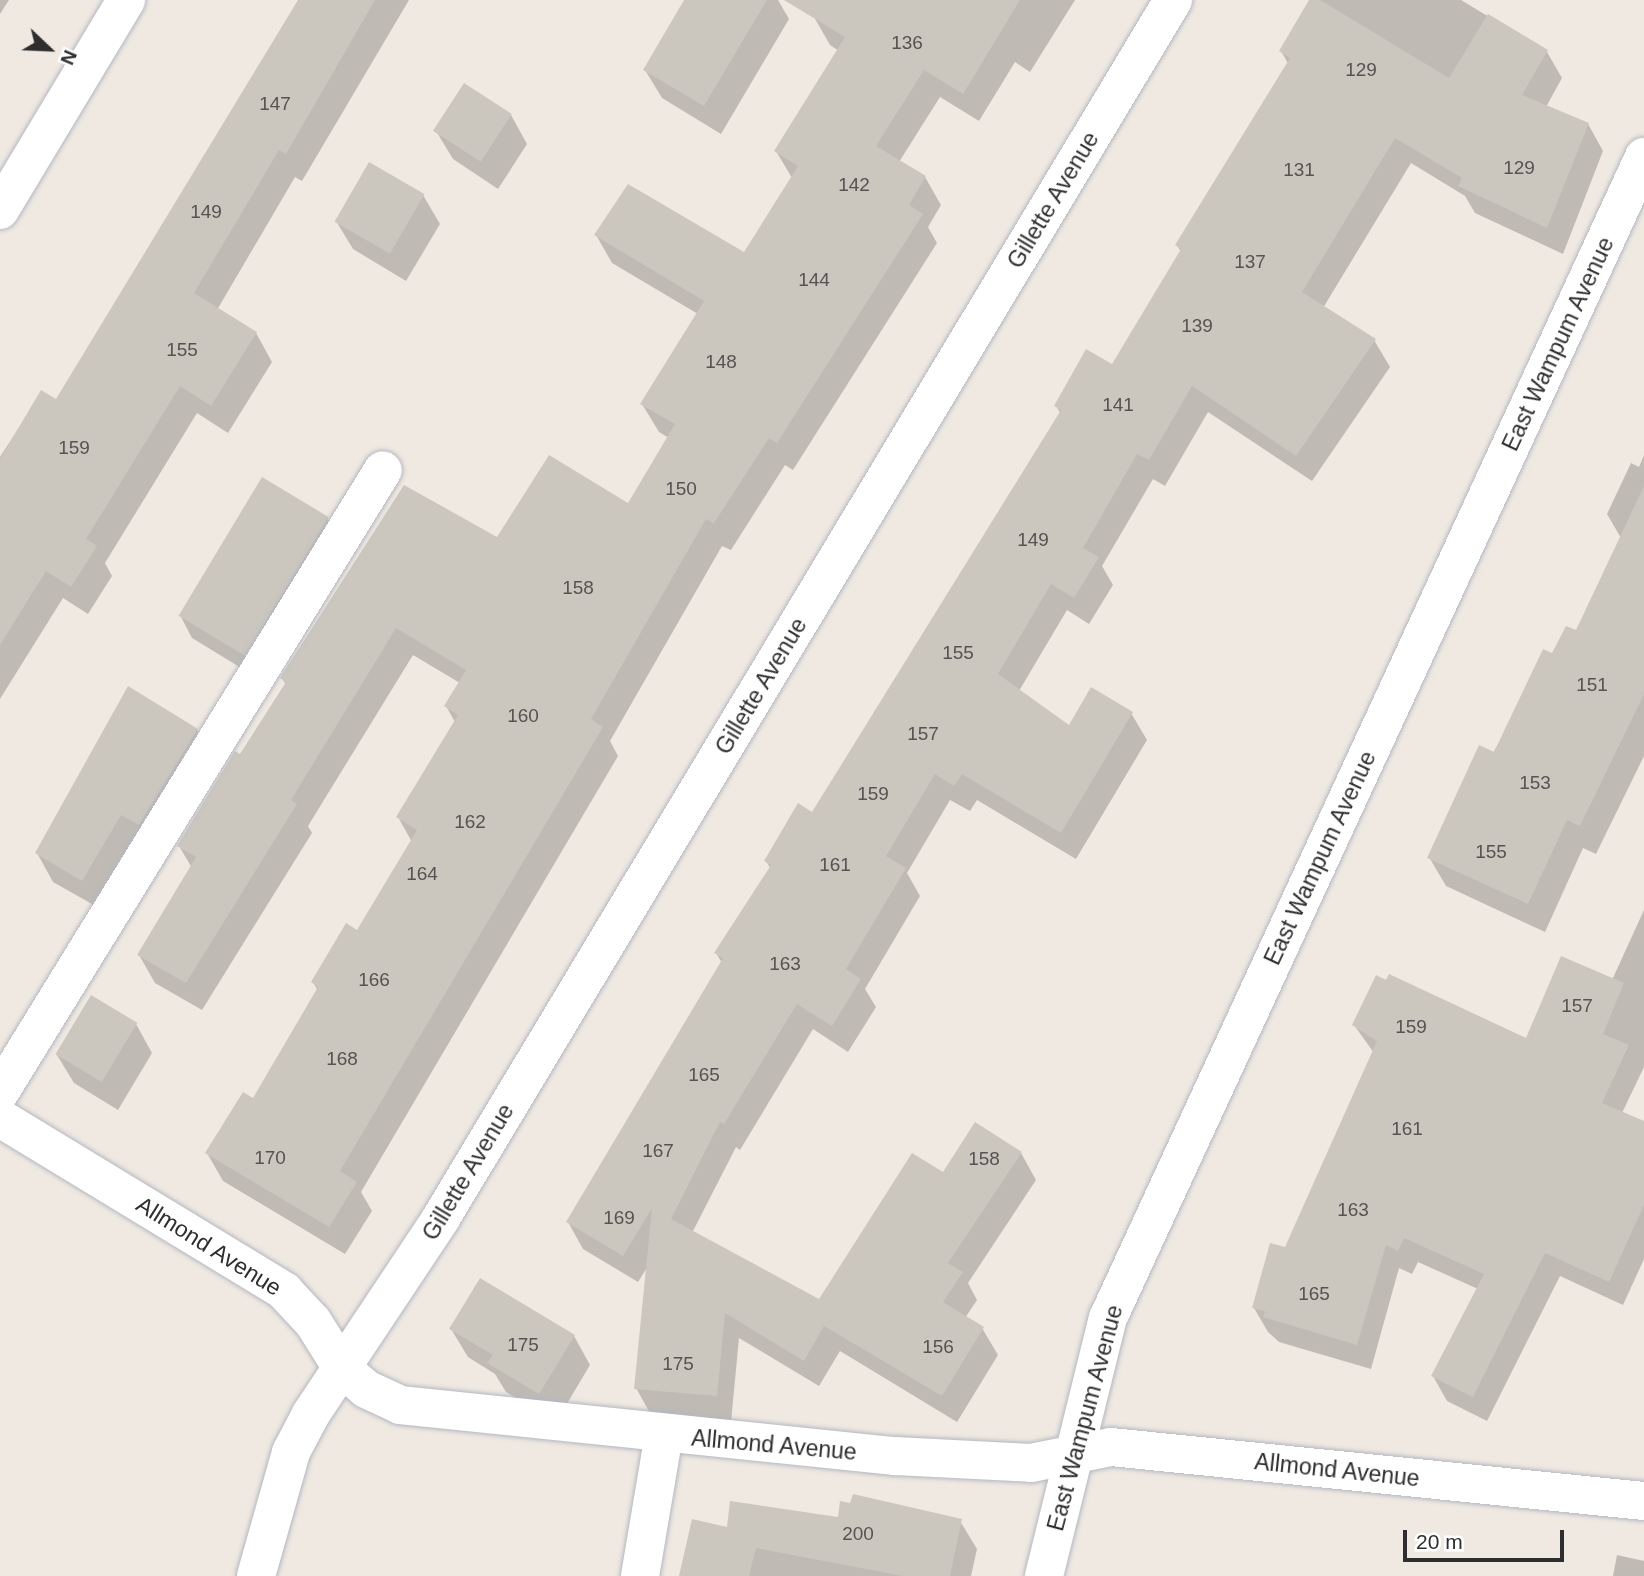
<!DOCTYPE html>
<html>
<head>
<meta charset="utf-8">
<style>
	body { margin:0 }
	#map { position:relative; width:1644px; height:1576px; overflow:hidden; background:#efe9e1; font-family:Helvetica,sans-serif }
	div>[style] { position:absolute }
	.shadow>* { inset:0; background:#0003 }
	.building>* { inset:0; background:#cbc7bf; transform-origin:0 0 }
	.roads { filter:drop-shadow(0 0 2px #b4b7c1) drop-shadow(0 0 2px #b4b7c1) }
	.minor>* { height:38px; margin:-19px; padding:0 19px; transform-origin:19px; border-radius:19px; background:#fff }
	span { translate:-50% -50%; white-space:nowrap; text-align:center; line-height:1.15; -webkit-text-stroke:5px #fff; paint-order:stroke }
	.number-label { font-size:19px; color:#555452 }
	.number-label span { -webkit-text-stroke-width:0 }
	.street-label { font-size:23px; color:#2e2e2e }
	.north { position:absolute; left:14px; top:14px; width:70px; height:70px; -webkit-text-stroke:5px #fff; paint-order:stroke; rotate:113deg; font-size:19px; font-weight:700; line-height:28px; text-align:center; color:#2e2e2e }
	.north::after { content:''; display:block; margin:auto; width:24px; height:32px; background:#2e2e2e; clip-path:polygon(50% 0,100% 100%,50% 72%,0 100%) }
	.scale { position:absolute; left:1403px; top:1530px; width:161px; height:32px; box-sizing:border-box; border:4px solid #2e2e2e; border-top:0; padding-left:9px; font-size:21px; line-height:24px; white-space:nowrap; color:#2e2e2e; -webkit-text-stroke:5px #fff; paint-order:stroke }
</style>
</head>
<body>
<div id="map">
	<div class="shadow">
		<div style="clip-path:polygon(0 0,9px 0,0 14px)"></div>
		<div style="clip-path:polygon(299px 0,409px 0,302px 181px,295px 177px,217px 310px,256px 333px,272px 362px,228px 433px,197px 413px,105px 563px,112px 576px,88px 614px,63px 598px,0 699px,0 457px,42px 392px,57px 401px)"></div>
		<div style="clip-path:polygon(686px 0,778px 0,789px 19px,721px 134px,662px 98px,645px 70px)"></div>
		<div style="clip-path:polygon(824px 0,1075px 0,1030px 72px,1015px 62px,979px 121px,940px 97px,899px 162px,925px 177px,941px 205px,928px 227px,937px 243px,793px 470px,785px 465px,731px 550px,722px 546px,610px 741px,618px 756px,361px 1192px,372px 1211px,345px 1254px,223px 1181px,207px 1153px,254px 1101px,318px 991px,313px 982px,357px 932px,412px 842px,398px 817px,455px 722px,446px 706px,460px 683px,413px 655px,308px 826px,312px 833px,202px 1010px,155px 983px,139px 955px,192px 868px,179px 846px,286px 685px,282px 678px,497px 540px,629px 505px,669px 438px,659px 432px,642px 404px,698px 314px,612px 263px,596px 235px,628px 186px,744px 254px,792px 178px,776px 151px,839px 51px,830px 45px,814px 17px)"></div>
		<div style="clip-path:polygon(1312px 0,1461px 0,1547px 52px,1562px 78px,1546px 107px,1588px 124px,1603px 151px,1563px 254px,1475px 213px,1465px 196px,1411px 163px,1323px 308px,1374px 340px,1390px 367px,1312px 481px,1208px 412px,1165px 486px,1153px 479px,1102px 566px,1113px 585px,1089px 624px,1067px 610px,1019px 691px,1069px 727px,1131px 713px,1147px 740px,1076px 859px,977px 800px,970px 811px,950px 800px,907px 873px,920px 896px,865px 989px,876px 1007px,848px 1052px,813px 1029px,740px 1150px,736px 1147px,692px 1233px,819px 1301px,944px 1174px,1021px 1153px,1036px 1180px,968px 1283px,977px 1300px,965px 1318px,982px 1328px,998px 1355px,957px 1422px,840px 1351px,819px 1386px,739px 1338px,731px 1422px,651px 1415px,636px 1388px,648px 1266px,638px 1282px,583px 1249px,568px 1222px,722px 963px,716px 953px,771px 869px,766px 861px,813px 814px,1061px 414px,1056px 406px,1112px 366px,1181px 252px,1177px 245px,1289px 65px,1281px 51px)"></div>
		<div style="clip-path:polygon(511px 115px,527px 144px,498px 189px,453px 159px,436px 131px)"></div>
		<div style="clip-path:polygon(423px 195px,440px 224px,406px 281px,353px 249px,336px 221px)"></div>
		<div style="clip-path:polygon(1644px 455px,1644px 756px,1596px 854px,1583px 848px,1545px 932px,1446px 886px,1429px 857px,1553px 655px,1577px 633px,1621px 538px,1607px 514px,1631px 463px,1639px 467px)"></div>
		<div style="clip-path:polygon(327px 518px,340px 540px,256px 677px,192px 638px,180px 615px)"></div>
		<div style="clip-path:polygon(197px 730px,213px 759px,99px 908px,53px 882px,37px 853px)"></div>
		<div style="clip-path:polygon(1644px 910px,1644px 1067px,1622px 1113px,1644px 1123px,1644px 1259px,1623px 1305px,1560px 1276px,1487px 1421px,1447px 1401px,1433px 1376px,1478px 1289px,1418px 1262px,1412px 1274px,1399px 1268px,1371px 1369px,1279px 1342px,1268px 1332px,1254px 1308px,1286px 1249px,1374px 1053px,1354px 1025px,1527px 1040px,1612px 980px)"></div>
		<div style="clip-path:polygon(136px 1024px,152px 1053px,118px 1110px,74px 1083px,57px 1055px)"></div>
		<div style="clip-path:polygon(451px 1329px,574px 1336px,590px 1365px,556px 1422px,506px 1392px,495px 1374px,468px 1357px)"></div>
		<div style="clip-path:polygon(839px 1519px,960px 1521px,977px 1549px,971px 1576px,681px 1576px,729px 1529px)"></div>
		<div style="clip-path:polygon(1617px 1555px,1644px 1561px,1644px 1576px,1613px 1576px)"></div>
	</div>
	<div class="building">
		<div style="clip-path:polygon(298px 0,375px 0,286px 154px,279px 150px,194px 293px,257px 332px,211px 406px,180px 386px,86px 539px,97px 546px,71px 587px,46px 571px,0 645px,0 459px,41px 390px,56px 399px)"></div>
		<div style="clip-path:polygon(684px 0,767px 0,704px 106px,643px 70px)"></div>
		<div style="clip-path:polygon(784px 0,1020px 0,963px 94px,924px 70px,876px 146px,926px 176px,909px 205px,923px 214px,777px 443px,769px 438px,714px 523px,706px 519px,591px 719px,603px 727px,340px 1171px,357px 1182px,329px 1227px,205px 1153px,243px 1092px,253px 1098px,318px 987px,311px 982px,346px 923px,357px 930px,417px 830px,396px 817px,458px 715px,444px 706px,466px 670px,396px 628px,291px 800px,297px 804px,186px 983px,137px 955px,196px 857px,177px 846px,235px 751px,240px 754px,286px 682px,280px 678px,404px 485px,497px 537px,549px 455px,628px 503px,675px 424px,640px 404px,704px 301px,594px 235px,628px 184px,744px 252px,798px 166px,774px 151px,845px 37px)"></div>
		<div style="clip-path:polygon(1309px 0,1320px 0,1449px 78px,1488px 14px,1548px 50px,1522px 95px,1589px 123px,1547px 228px,1458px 186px,1462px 178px,1395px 138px,1302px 292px,1376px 339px,1296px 456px,1192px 386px,1149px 460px,1137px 454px,1083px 548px,1099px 557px,1074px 598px,1051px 584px,998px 674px,1069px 725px,1091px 687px,1133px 712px,1061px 833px,962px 774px,954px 786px,935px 774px,886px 856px,906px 868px,846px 969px,861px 979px,832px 1026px,797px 1004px,724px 1124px,720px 1122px,671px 1219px,819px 1299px,912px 1153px,943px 1172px,975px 1122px,1022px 1152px,948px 1263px,963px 1272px,943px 1302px,984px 1327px,942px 1396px,824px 1326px,804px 1361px,725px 1313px,717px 1396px,634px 1389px,652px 1208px,623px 1256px,566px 1222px,723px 958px,714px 953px,771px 865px,764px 861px,798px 803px,812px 812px,1061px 410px,1054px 406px,1086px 349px,1112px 364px,1181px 249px,1175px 245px,1290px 58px,1279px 51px)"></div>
		<div style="left:464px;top:83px;width:57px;height:57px;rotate:33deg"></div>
		<div style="left:369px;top:162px;width:64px;height:69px;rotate:30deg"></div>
		<div style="left:262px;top:477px;width:78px;height:162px;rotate:31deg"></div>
		<div style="clip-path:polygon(1644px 486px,1644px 694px,1580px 826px,1567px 820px,1528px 904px,1427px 858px,1479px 745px,1494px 752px,1543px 649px,1552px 653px,1566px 626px,1576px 630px)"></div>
		<div style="clip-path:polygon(128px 686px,198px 729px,139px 825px,121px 815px,82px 881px,35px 853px)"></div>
		<div style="clip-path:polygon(1561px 956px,1624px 983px,1603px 1034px,1629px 1045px,1602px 1103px,1644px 1121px,1644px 1205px,1609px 1282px,1545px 1253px,1473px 1397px,1431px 1376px,1484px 1274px,1404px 1238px,1398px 1251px,1386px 1245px,1357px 1345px,1263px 1317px,1265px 1311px,1252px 1308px,1270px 1243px,1285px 1247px,1377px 1041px,1352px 1025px,1376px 975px,1386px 980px,1389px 974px,1526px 1038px)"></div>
		<div style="left:91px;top:995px;width:54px;height:69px;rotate:31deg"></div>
		<div style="clip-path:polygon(480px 1278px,575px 1335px,539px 1394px,487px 1363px,493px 1355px,449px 1329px)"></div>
		<div style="clip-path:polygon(853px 1494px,962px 1519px,950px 1576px,903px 1576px,756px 1548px,749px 1576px,679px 1576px,692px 1519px,727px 1527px,730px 1501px,838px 1517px,840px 1501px,850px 1503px)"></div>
	</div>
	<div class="roads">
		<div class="minor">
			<div style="left:0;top:210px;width:245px;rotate:-59deg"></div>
			<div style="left:0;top:1092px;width:730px;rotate:-58.38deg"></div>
			<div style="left:0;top:1118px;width:333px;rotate:31.3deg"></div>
			<div style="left:284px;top:1291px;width:42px;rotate:46.9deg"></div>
			<div style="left:313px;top:1322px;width:54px;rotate:57.8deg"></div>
			<div style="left:342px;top:1368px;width:32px;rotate:41deg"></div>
			<div style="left:366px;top:1389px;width:38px;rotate:25deg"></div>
			<div style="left:400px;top:1405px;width:498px;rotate:5.9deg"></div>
			<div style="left:895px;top:1456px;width:136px;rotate:2.9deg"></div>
			<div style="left:1031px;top:1463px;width:82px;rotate:-11.3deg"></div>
			<div style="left:1111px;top:1447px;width:536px;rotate:5.79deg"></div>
			<div style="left:256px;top:1576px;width:129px;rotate:-74.2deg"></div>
			<div style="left:291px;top:1452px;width:43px;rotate:-62.2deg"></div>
			<div style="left:311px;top:1414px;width:235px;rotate:-56.4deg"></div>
			<div style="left:441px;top:1218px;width:1421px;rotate:-58.99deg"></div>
			<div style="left:640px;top:1576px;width:144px;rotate:-80.4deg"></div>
			<div style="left:1044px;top:1576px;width:266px;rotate:-76.1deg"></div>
			<div style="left:1108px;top:1318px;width:1279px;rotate:-65.22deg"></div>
		</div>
	</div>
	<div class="number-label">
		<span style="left:907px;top:43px">136</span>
		<span style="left:1361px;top:70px">129</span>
		<span style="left:275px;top:104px">147</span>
		<span style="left:1519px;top:168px">129</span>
		<span style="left:1299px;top:170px">131</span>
		<span style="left:854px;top:185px">142</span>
		<span style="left:206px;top:212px">149</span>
		<span style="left:1250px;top:262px">137</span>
		<span style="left:814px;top:280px">144</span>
		<span style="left:1197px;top:326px">139</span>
		<span style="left:182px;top:350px">155</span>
		<span style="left:721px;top:362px">148</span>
		<span style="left:1118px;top:405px">141</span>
		<span style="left:74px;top:448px">159</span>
		<span style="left:681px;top:489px">150</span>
		<span style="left:1033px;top:540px">149</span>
		<span style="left:578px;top:588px">158</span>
		<span style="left:958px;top:653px">155</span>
		<span style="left:1592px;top:685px">151</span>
		<span style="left:523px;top:716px">160</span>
		<span style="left:923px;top:734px">157</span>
		<span style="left:1535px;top:783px">153</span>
		<span style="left:873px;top:794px">159</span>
		<span style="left:470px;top:822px">162</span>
		<span style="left:1491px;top:852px">155</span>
		<span style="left:835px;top:865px">161</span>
		<span style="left:422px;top:874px">164</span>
		<span style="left:785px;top:964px">163</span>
		<span style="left:374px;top:980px">166</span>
		<span style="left:1577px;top:1006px">157</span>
		<span style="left:1411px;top:1027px">159</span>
		<span style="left:342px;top:1059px">168</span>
		<span style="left:704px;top:1075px">165</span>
		<span style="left:1407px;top:1129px">161</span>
		<span style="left:658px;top:1151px">167</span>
		<span style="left:270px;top:1158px">170</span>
		<span style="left:984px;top:1159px">158</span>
		<span style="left:1353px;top:1210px">163</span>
		<span style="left:619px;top:1218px">169</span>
		<span style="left:1314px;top:1294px">165</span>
		<span style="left:523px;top:1345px">175</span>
		<span style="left:938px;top:1347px">156</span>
		<span style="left:678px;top:1364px">175</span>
		<span style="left:858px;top:1534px">200</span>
	</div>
	<div class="street-label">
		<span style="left:1053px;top:200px;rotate:-59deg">Gillette Avenue</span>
		<span style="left:1558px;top:344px;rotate:-65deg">East Wampum Avenue</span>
		<span style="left:761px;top:686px;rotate:-59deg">Gillette Avenue</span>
		<span style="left:1320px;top:858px;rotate:-65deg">East Wampum Avenue</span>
		<span style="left:468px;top:1172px;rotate:-59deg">Gillette Avenue</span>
		<span style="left:209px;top:1246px;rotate:32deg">Allmond Avenue</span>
		<span style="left:1085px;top:1418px;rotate:-75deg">East Wampum Avenue</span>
		<span style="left:774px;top:1445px;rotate:5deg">Allmond Avenue</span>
		<span style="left:1337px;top:1470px;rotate:6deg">Allmond Avenue</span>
	</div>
	<div class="north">N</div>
	<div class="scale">20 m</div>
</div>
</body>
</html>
